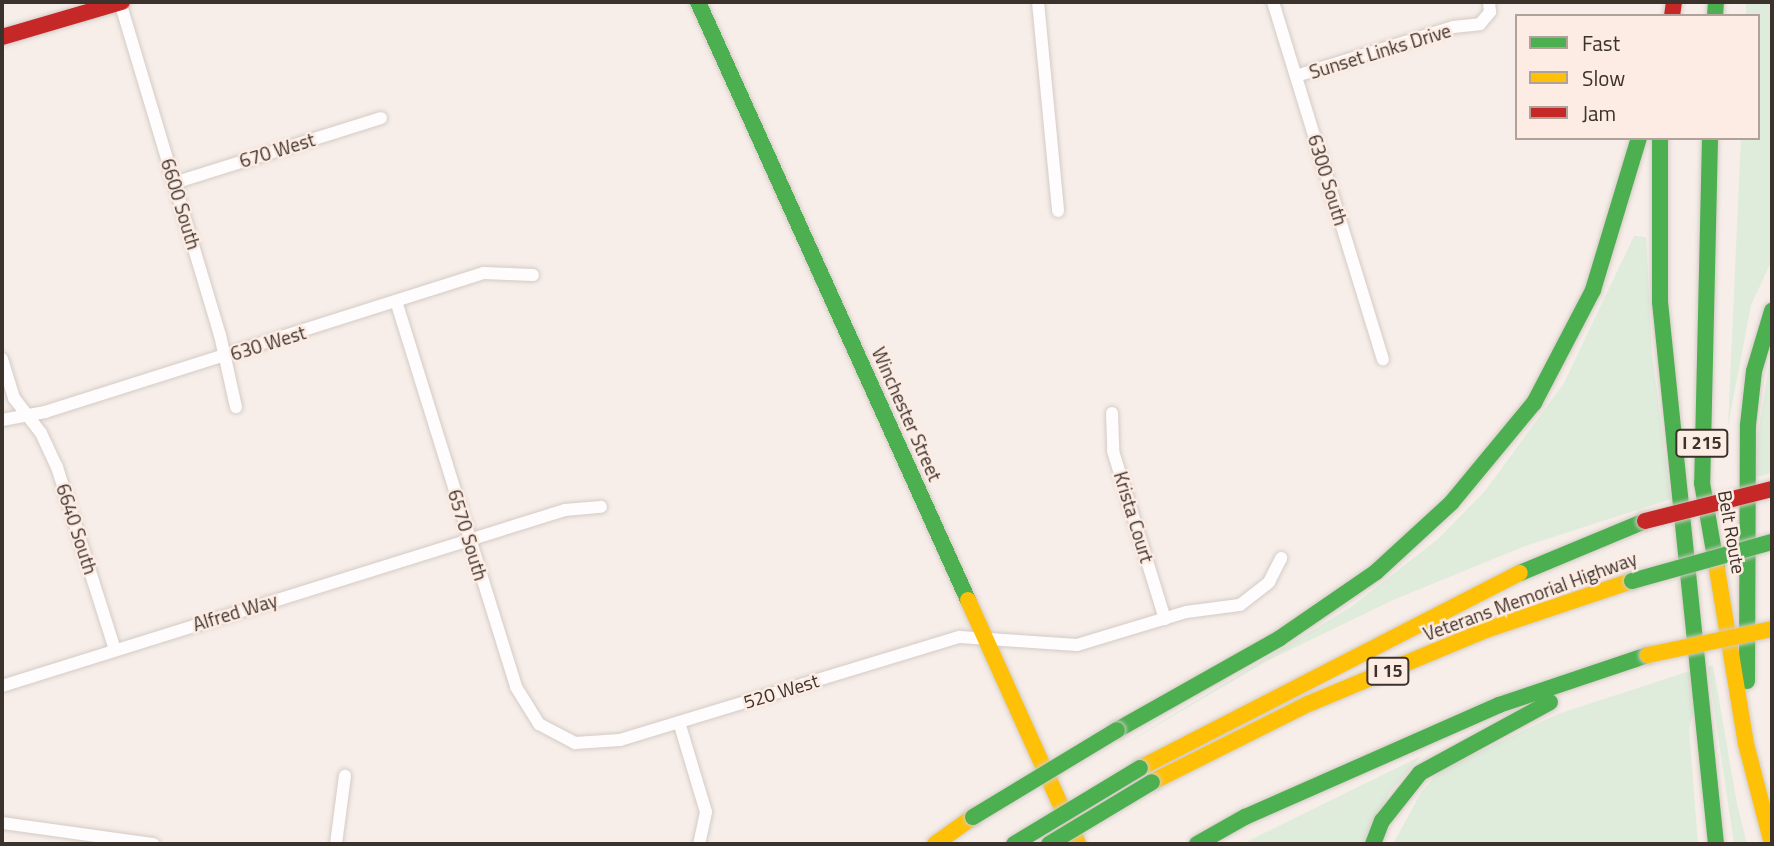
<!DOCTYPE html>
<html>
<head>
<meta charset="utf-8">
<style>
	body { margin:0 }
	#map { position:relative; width:1774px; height:846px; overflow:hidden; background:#f7eee9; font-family:"Titillium Web",sans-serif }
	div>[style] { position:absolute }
	.green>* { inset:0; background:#dfebdb }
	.roads { filter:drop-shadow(0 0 2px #d4cbc6) drop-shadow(0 0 2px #d4cbc6) }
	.street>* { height:12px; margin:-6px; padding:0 6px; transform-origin:6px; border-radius:6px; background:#fefcfc }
	.fast>* { height:16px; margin:-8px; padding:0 8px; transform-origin:8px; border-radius:8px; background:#4caf50 }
	.slow>* { height:16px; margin:-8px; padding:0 8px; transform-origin:8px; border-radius:8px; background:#ffc107 }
	.jam>* { height:16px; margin:-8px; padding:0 8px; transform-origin:8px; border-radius:8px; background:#c62828 }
	.bridges { filter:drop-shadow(0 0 2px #d4cbc6) drop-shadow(0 0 2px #d4cbc6) }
	.fast-bridge>* { height:16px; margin:-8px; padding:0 8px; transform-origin:8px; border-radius:8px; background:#4caf50 }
	.slow-bridge>* { height:16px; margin:-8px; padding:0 8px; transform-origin:8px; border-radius:8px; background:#ffc107 }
	.jam-bridge>* { height:16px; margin:-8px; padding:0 8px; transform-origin:8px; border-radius:8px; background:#c62828 }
	span { translate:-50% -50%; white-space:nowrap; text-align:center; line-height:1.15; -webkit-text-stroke:5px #fdece3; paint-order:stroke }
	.shield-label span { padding:2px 5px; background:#fdece3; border:2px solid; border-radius:5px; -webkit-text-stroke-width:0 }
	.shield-label { font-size:18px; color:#3c322c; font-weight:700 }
	.street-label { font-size:19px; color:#3c322c }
	.frame { position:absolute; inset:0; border:4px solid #3c322c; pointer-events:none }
	.legend { position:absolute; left:1515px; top:14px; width:245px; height:126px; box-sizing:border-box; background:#fdece3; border:2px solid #b0a29a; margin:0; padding:9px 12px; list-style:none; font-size:21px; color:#3c322c }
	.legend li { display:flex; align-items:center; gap:14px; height:35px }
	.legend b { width:35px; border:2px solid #b0a29a }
</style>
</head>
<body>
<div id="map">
	<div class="green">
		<div style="clip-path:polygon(1746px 2px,1772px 2px,1772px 260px,1751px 305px,1728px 426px,1741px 138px,1758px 138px,1758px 16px,1746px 16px)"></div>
		<div style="clip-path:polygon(1634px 236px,1646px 237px,1652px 354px,1671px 499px,1525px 546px,1393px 600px,1265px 662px,1110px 753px,1351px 607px,1438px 539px,1485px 491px,1564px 383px)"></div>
		<div style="clip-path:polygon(1772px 348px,1772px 473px,1756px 477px,1758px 433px)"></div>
		<div style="clip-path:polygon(1713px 665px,1737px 804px,1747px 844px,1734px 844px,1708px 667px)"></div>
		<div style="clip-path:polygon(1690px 671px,1695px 709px,1689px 728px,1698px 844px,1393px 844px,1422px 791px,1441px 770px,1558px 714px)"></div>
		<div style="clip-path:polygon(1421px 756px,1389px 793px,1364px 844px,1242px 844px)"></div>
	</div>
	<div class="roads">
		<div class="street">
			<div style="left:120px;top:2px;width:348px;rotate:73.3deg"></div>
			<div style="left:220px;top:335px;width:74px;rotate:77.5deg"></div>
			<div style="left:1038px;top:2px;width:210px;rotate:84.5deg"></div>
			<div style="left:1273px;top:2px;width:374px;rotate:72.9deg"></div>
			<div style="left:1296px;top:76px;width:164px;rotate:-17.3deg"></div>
			<div style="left:1453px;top:27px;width:27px;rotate:-6deg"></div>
			<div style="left:1480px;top:24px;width:16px;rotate:-50deg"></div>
			<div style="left:1490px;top:12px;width:10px;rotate:-96deg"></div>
			<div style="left:174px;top:183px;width:217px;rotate:-17.4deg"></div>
			<div style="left:396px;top:301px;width:404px;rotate:72.7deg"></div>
			<div style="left:516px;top:687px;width:44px;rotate:58.1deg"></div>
			<div style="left:539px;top:724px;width:41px;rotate:27.8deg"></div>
			<div style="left:575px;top:743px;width:45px;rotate:-3.8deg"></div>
			<div style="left:620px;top:740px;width:355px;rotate:-16.9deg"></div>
			<div style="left:960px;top:637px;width:117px;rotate:3.9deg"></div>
			<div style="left:1077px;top:645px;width:114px;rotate:-16.8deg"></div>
			<div style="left:1186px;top:612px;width:54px;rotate:-7.4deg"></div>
			<div style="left:1240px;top:605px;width:37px;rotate:-38deg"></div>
			<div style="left:1269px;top:582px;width:27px;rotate:-63deg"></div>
			<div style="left:2px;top:359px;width:41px;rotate:72.9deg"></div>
			<div style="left:14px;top:398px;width:44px;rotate:52.4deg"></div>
			<div style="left:41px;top:433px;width:38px;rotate:65deg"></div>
			<div style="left:57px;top:467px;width:192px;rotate:72.4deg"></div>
			<div style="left:1112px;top:413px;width:38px;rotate:88deg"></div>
			<div style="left:1113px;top:451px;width:176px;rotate:72.8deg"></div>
			<div style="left:2px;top:420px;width:44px;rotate:-10.5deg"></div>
			<div style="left:45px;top:412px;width:460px;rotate:-17.6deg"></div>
			<div style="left:484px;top:273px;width:49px;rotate:2.3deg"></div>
			<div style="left:2px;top:686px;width:590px;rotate:-17.36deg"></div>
			<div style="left:565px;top:510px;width:36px;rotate:-5deg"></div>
			<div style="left:679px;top:722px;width:94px;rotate:73.3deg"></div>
			<div style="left:706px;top:812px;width:33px;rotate:102deg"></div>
			<div style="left:2px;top:823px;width:153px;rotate:7.9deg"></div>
			<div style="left:336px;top:844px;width:69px;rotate:-82.5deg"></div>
		</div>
		<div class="fast">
			<div style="left:698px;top:2px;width:656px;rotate:65.7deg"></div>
			<div style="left:1715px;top:16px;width:14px;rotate:-86deg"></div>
			<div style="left:1660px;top:138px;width:164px;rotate:90deg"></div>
			<div style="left:1660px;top:302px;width:545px;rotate:84.1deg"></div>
			<div style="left:1710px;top:138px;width:345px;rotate:91.3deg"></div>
			<div style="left:1702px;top:483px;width:87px;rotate:80.1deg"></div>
			<div style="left:1520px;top:573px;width:135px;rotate:-22.6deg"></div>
			<div style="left:1747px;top:681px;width:256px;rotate:-89.8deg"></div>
			<div style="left:1748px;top:425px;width:54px;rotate:-83.7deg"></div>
			<div style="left:1754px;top:371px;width:63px;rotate:-73.3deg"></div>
			<div style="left:1117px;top:730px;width:187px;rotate:-29.4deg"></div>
			<div style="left:1280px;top:638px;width:116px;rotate:-34.5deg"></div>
			<div style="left:1376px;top:572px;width:103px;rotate:-42.6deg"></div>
			<div style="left:1452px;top:502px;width:129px;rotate:-50.4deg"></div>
			<div style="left:1534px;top:403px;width:127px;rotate:-62.4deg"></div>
			<div style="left:1593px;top:290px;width:159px;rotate:-73.2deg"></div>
			<div style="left:1197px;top:844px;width:55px;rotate:-29.4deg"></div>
			<div style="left:1245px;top:817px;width:278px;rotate:-23.8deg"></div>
			<div style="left:1499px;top:705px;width:157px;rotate:-18.6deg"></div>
			<div style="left:1373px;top:844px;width:25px;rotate:-69deg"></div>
			<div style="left:1382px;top:821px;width:61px;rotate:-51.6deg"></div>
			<div style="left:1420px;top:773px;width:148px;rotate:-28.6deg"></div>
		</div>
		<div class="slow">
			<div style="left:1717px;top:569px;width:177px;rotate:80.6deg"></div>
			<div style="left:1746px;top:744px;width:103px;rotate:75.4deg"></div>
			<div style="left:968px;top:600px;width:268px;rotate:65.7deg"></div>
			<div style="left:1140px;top:768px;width:427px;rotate:-27.2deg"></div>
			<div style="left:1152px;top:782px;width:174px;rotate:-26.6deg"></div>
			<div style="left:1308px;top:704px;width:193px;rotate:-22.6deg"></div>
			<div style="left:1486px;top:630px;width:154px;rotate:-18.6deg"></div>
			<div style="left:935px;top:844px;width:47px;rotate:-35.4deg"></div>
		</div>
		<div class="jam">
			<div style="left:1672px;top:16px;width:14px;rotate:-82deg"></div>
			<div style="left:2px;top:37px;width:125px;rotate:-16.3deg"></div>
		</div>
	</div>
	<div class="bridges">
		<div class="fast-bridge">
			<div style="left:1632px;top:581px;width:145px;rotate:-15.6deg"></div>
			<div style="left:973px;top:817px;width:168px;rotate:-31.1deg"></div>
			<div style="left:1014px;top:844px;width:147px;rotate:-31.1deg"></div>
			<div style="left:1049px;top:844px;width:120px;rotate:-31deg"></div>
		</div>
		<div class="slow-bridge">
			<div style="left:1648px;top:655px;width:127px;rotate:-11.8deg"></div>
		</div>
		<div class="jam-bridge">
			<div style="left:1645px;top:521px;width:131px;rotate:-14.1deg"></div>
		</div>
	</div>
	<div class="shield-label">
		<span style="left:1702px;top:443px">I 215</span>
		<span style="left:1388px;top:671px">I 15</span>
	</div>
	<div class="street-label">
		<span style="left:1380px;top:51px;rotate:-17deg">Sunset Links Drive</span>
		<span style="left:277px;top:150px;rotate:-17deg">670 West</span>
		<span style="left:1328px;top:180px;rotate:73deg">6300 South</span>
		<span style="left:181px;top:204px;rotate:73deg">6600 South</span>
		<span style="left:268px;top:343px;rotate:-17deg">630 West</span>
		<span style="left:907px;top:414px;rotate:66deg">Winchester Street</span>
		<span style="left:1134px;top:517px;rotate:73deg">Krista Court</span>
		<span style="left:77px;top:529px;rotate:72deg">6640 South</span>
		<span style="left:1732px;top:532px;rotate:80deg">Belt Route</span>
		<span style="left:468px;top:535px;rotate:73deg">6570 South</span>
		<span style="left:1530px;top:596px;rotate:-20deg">Veterans Memorial Highway</span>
		<span style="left:235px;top:612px;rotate:-17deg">Alfred Way</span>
		<span style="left:781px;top:691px;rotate:-17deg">520 West</span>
	</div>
	<div class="frame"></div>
	<ul class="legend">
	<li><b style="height:9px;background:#4caf50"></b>Fast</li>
	<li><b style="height:9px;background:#ffc107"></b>Slow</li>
	<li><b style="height:9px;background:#c62828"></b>Jam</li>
	</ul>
</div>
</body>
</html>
